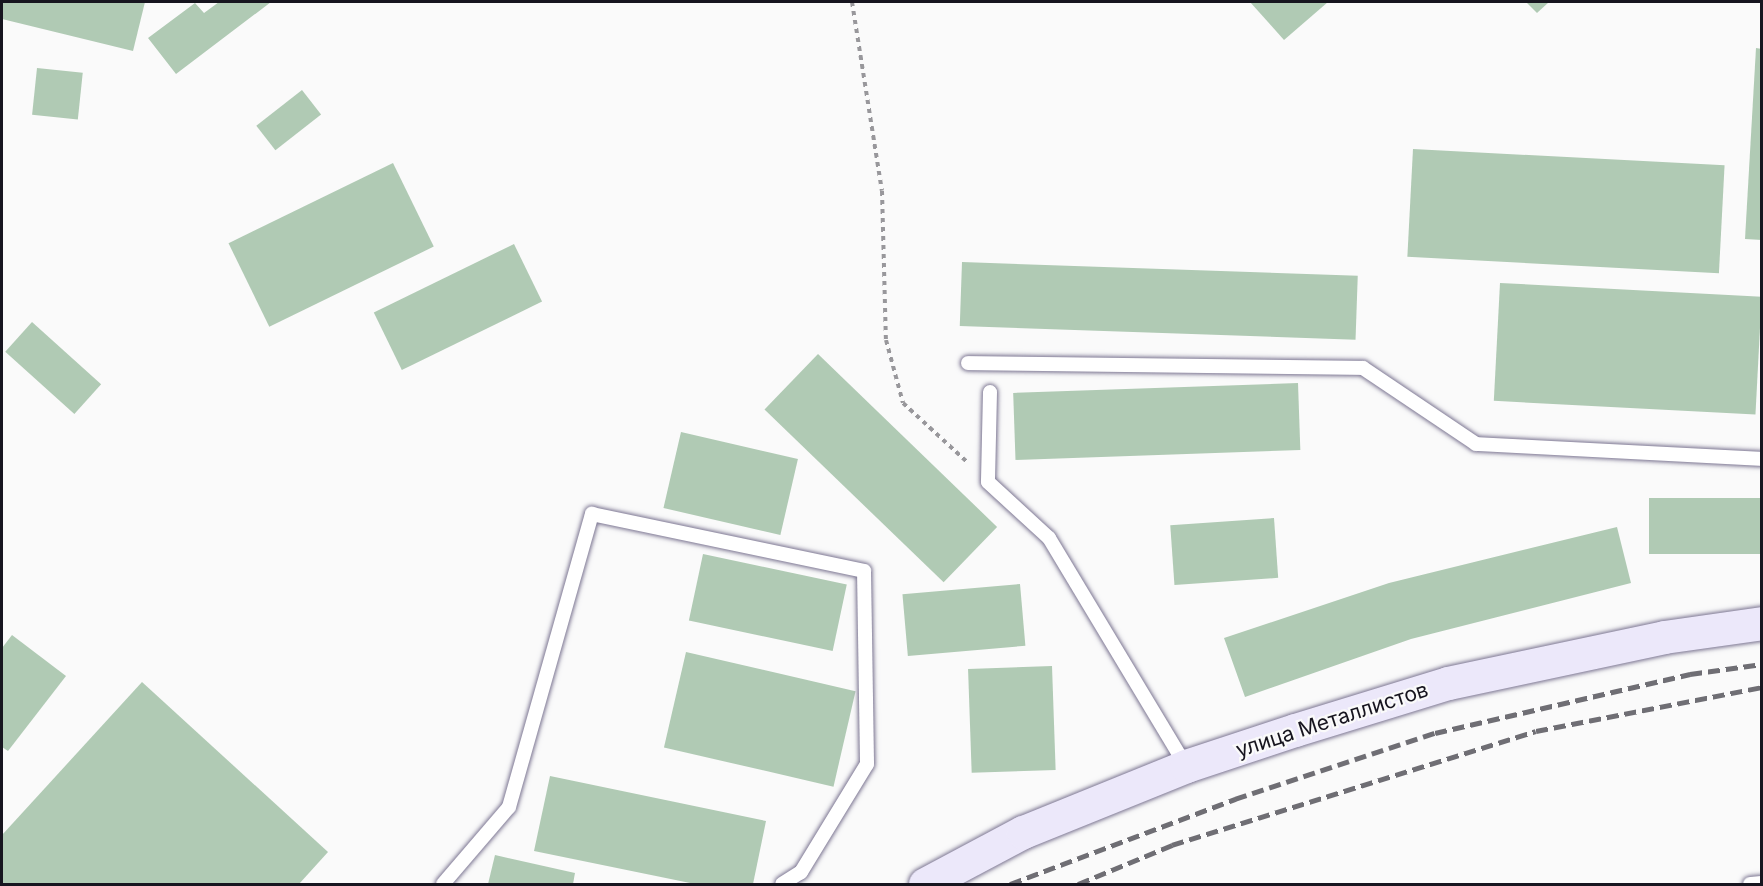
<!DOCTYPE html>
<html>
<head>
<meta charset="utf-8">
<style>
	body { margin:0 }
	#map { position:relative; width:1763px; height:886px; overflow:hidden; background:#fafafa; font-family:Inter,sans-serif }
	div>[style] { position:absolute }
	.building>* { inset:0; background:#b0cab4; transform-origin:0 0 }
	.path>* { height:4px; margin-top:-2px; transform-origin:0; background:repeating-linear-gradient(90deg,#98979b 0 4.5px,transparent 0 9px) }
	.roads { filter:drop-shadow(0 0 2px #7d7793) drop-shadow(0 0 2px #7d7793) }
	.service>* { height:14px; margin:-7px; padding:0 7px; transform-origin:7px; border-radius:7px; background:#fff }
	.secondary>* { height:33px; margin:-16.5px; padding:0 16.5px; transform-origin:16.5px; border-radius:16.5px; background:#ece8fa }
	.rail>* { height:4.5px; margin-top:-2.25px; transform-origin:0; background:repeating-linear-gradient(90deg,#6f6e74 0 12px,transparent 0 18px) }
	span { translate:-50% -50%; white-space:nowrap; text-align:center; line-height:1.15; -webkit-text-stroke:4.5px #fafafa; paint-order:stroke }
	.street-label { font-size:21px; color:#17151f }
	.frame { position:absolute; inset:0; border:3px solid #17151f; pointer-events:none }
</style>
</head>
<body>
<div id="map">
	<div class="building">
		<div style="clip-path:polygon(2px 2px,145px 2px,133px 51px,2px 19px)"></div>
		<div style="clip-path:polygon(219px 2px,271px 2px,176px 74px,148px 38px,195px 3px,204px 13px)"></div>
		<div style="clip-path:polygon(1250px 2px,1328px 2px,1284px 40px)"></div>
		<div style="clip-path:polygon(1526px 2px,1549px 2px,1537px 13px)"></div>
		<div style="clip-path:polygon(1756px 48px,1762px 49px,1762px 240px,1745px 239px)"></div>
		<div style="left:37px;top:68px;width:46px;height:47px;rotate:6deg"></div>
		<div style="left:302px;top:90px;width:31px;height:58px;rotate:52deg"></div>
		<div style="left:1413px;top:149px;width:312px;height:108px;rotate:3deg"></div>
		<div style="left:393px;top:163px;width:93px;height:183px;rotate:64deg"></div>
		<div style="left:514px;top:244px;width:64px;height:156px;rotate:64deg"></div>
		<div style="left:962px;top:262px;width:396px;height:64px;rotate:2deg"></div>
		<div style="left:1500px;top:283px;width:262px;height:118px;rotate:3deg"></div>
		<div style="left:32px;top:322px;width:93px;height:40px;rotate:42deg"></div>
		<div style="left:818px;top:354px;width:249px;height:77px;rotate:44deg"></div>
		<div style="left:1298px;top:383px;width:67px;height:285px;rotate:88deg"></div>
		<div style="left:681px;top:432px;width:120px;height:78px;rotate:13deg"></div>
		<div style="left:1762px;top:498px;width:56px;height:113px;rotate:90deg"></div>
		<div style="left:1274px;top:518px;width:60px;height:104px;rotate:86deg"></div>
		<div style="clip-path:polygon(1617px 527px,1631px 583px,1411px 639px,1245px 697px,1224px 638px,1389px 583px)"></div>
		<div style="left:703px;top:554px;width:147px;height:68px;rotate:12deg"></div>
		<div style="left:1020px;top:584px;width:62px;height:118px;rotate:85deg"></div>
		<div style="clip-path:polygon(12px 635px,66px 676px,8px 751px,2px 747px,2px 648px)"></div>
		<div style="left:686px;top:652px;width:174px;height:98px;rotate:13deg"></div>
		<div style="left:1052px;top:666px;width:104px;height:84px;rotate:88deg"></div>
		<div style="clip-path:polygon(142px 682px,328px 852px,299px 884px,2px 884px,2px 835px)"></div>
		<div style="clip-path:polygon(550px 776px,766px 821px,753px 884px,695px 884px,534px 851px)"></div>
		<div style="clip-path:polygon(495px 855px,575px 873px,573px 884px,488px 884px)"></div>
	</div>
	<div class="path">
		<div style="left:852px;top:2px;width:191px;rotate:81deg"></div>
		<div style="left:882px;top:191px;width:149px;rotate:88.5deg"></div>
		<div style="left:886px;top:340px;width:65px;rotate:74.9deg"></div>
		<div style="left:903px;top:403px;width:86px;rotate:42.6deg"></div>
	</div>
	<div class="roads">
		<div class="service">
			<div style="left:968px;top:363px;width:395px;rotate:0.7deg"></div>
			<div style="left:1363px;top:368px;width:136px;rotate:33.9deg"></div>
			<div style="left:1476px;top:444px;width:286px;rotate:3deg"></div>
			<div style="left:990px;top:392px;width:90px;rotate:91.3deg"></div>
			<div style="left:988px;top:482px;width:83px;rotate:42.6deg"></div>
			<div style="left:1049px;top:538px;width:266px;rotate:59deg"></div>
			<div style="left:443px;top:884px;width:101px;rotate:-49.4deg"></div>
			<div style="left:509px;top:807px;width:305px;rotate:-74.2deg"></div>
			<div style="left:592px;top:514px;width:278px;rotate:11.8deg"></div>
			<div style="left:864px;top:571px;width:193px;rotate:89.1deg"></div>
			<div style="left:867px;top:764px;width:127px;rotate:121.4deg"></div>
			<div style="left:801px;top:872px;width:22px;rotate:148deg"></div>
			<div style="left:1750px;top:884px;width:12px;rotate:-5deg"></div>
		</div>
		<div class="secondary">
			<div style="left:925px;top:884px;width:111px;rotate:-28deg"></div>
			<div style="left:1023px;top:832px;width:176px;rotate:-22deg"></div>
			<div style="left:1186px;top:766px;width:115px;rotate:-18.3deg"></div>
			<div style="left:1295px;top:730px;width:160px;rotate:-17.1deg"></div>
			<div style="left:1448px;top:683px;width:221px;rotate:-12deg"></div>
			<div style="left:1664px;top:637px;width:99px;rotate:-8.1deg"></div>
		</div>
	</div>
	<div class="rail">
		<div style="left:1010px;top:884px;width:241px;rotate:-20.7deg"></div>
		<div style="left:1235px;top:799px;width:211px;rotate:-18.3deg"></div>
		<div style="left:1435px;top:733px;width:262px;rotate:-13deg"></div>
		<div style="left:1690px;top:674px;width:73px;rotate:-7.9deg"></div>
		<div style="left:1078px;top:884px;width:102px;rotate:-22.5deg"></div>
		<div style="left:1172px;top:845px;width:381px;rotate:-17.4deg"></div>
		<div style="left:1536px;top:731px;width:230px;rotate:-11deg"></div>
	</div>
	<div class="street-label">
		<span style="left:1332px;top:720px;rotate:-18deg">улица Металлистов</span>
	</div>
	<div class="frame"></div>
</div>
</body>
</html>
